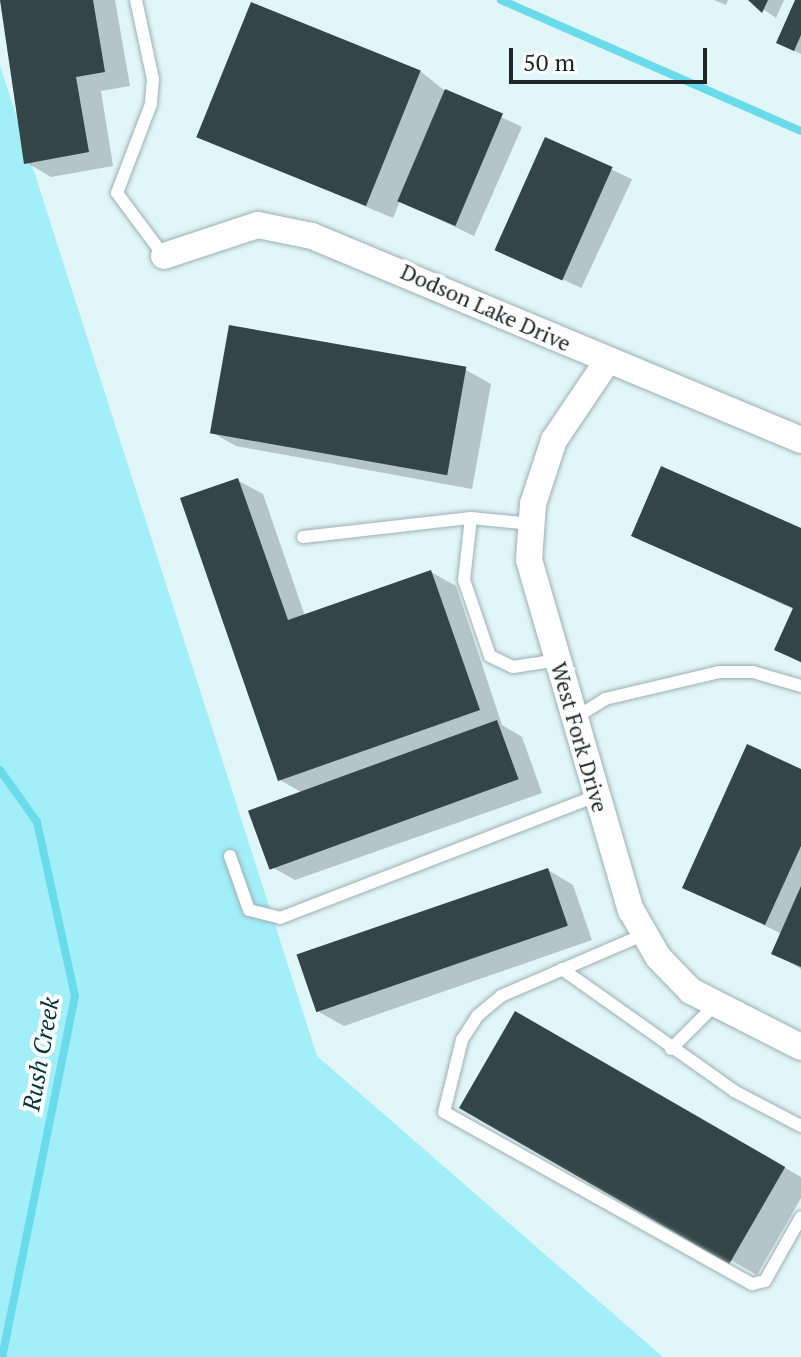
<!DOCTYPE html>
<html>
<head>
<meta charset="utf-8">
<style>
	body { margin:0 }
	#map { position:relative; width:801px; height:1357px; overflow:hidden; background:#e1f6f9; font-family:"PT Serif",serif }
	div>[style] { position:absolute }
	.green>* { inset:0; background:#a2eef9 }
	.shadow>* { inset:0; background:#0003; transform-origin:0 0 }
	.stream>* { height:8px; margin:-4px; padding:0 4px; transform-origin:4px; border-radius:4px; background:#6adbea }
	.building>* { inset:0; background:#344547; transform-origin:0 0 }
	.roads { filter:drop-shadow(0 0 2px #9cb0b3) drop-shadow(0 0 2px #9cb0b3) }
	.service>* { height:12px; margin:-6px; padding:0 6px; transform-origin:6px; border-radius:6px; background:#fff }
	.minor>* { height:26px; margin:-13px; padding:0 13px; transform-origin:13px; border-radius:13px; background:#fff }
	span { translate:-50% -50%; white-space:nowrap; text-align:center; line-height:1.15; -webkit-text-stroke:8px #fff; paint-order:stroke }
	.street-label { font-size:22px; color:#1e2627 }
	.water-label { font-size:24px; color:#00363c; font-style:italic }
	.scale { position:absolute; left:509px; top:48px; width:198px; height:36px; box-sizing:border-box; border:4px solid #1e2627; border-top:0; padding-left:10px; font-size:24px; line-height:28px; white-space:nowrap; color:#1e2627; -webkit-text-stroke:6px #fff; paint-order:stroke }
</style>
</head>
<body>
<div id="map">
	<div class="green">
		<div style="clip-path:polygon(0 65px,317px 1056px,663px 1357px,0 1357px)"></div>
	</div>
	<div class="shadow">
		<div style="clip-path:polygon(0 0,115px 0,130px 86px,101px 91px,113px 166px,51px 177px,26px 162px)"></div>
		<div style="clip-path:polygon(714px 0,728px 0,726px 5px)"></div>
		<div style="clip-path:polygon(750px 0,784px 0,776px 18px)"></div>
		<div style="clip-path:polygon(797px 0,801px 0,801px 54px,791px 49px)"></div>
		<div style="clip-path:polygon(253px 5px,420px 71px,444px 90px,522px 127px,474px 236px,400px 201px,393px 218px,200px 137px)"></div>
		<div style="left:546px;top:139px;width:95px;height:120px;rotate:25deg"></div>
		<div style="clip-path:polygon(230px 328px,466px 370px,491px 384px,472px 489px,236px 446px,211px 432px)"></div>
		<div style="clip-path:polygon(237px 480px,263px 494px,305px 616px,431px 572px,456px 586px,502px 725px,522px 737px,542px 793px,295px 880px,270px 866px,301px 792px,280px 780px)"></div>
		<div style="clip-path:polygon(801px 529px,801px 663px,777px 649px,795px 610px,633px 535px)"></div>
		<div style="clip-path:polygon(801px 771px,801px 969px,774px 953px,782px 934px,685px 887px)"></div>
		<div style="clip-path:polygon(548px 870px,573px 885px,592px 940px,344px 1026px,319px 1012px)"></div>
		<div style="clip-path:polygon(516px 1014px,801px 1177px,801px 1198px,757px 1275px,463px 1107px)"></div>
	</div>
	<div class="stream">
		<div style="left:501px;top:0;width:327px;rotate:23.6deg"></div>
		<div style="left:0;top:770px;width:64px;rotate:54.6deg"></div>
		<div style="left:37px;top:822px;width:178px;rotate:77.7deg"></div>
		<div style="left:75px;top:996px;width:368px;rotate:101.4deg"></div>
	</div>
	<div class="building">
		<div style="clip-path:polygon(0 0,93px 0,105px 72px,76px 77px,89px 152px,24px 164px)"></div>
		<div style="clip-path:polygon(748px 0,768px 0,762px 13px)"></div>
		<div style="clip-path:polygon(795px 0,801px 0,801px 35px,794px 51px,776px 43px)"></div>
		<div style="left:251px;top:2px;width:183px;height:146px;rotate:22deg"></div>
		<div style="left:445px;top:89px;width:63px;height:122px;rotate:23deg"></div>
		<div style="left:545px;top:137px;width:74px;height:124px;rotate:24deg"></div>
		<div style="left:229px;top:325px;width:241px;height:110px;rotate:10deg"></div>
		<div style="clip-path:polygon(661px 466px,801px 528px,801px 662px,774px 650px,793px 608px,631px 536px)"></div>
		<div style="clip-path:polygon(238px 478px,288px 620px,431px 570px,480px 710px,278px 781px,180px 498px)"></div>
		<div style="left:497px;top:720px;width:63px;height:265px;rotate:70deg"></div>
		<div style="clip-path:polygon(747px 744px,801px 769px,801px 846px,765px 925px,682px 888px)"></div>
		<div style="left:548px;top:868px;width:61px;height:266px;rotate:71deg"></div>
		<div style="clip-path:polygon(801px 886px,801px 967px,771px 954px)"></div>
		<div style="left:515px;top:1011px;width:312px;height:112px;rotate:30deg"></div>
	</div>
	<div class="roads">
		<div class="service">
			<div style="left:136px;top:0;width:81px;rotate:77.9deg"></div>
			<div style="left:153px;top:79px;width:25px;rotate:95deg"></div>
			<div style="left:151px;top:104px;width:95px;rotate:110.9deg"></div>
			<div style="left:117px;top:193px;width:79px;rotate:53.3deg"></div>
			<div style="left:471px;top:518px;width:62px;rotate:96.4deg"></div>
			<div style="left:464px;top:580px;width:80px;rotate:71.1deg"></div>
			<div style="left:490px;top:656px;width:25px;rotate:26deg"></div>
			<div style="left:513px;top:667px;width:46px;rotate:-8.8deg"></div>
			<div style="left:303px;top:537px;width:169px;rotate:-6.5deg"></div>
			<div style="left:471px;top:518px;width:61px;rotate:5.6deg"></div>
			<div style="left:575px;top:718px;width:36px;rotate:-32deg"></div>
			<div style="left:605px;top:699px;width:117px;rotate:-13.3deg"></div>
			<div style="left:719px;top:672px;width:34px"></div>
			<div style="left:753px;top:672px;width:50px;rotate:16.3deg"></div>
			<div style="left:230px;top:856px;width:57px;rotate:70.6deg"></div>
			<div style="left:249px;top:910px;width:32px;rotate:14deg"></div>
			<div style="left:280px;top:918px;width:339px;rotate:-21.1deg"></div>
			<div style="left:645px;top:934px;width:157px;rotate:156.7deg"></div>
			<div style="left:501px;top:996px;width:30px;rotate:140deg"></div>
			<div style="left:478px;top:1015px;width:30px;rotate:123deg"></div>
			<div style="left:462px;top:1040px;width:74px;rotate:104deg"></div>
			<div style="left:444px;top:1112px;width:353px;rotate:29.2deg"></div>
			<div style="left:752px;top:1284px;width:13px;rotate:-13deg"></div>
			<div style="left:765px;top:1281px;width:73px;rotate:-60.6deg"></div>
			<div style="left:562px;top:969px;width:211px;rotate:35.3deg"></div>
			<div style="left:734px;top:1091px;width:76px;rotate:27.6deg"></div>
			<div style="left:671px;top:1049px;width:61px;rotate:-45deg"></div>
		</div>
		<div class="minor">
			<div style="left:164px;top:256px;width:99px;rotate:-18.3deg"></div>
			<div style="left:258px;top:225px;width:55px;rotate:11.5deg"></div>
			<div style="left:312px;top:236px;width:530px;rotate:22.64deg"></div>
			<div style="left:608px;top:360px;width:97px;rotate:124deg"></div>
			<div style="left:554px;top:440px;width:67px;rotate:108.2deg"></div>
			<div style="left:533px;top:504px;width:56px;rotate:94.1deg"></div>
			<div style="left:529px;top:560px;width:365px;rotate:73.8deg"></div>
			<div style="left:631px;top:910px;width:54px;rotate:60.1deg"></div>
			<div style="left:658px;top:957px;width:47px;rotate:45.9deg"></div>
			<div style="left:691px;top:991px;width:123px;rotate:27deg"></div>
		</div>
	</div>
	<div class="street-label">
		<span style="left:486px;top:307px;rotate:24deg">Dodson Lake Drive</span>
		<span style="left:580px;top:737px;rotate:74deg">West Fork Drive</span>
	</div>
	<div class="water-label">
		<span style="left:41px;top:1054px;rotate:-80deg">Rush Creek</span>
	</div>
	<div class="scale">50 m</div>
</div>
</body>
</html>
